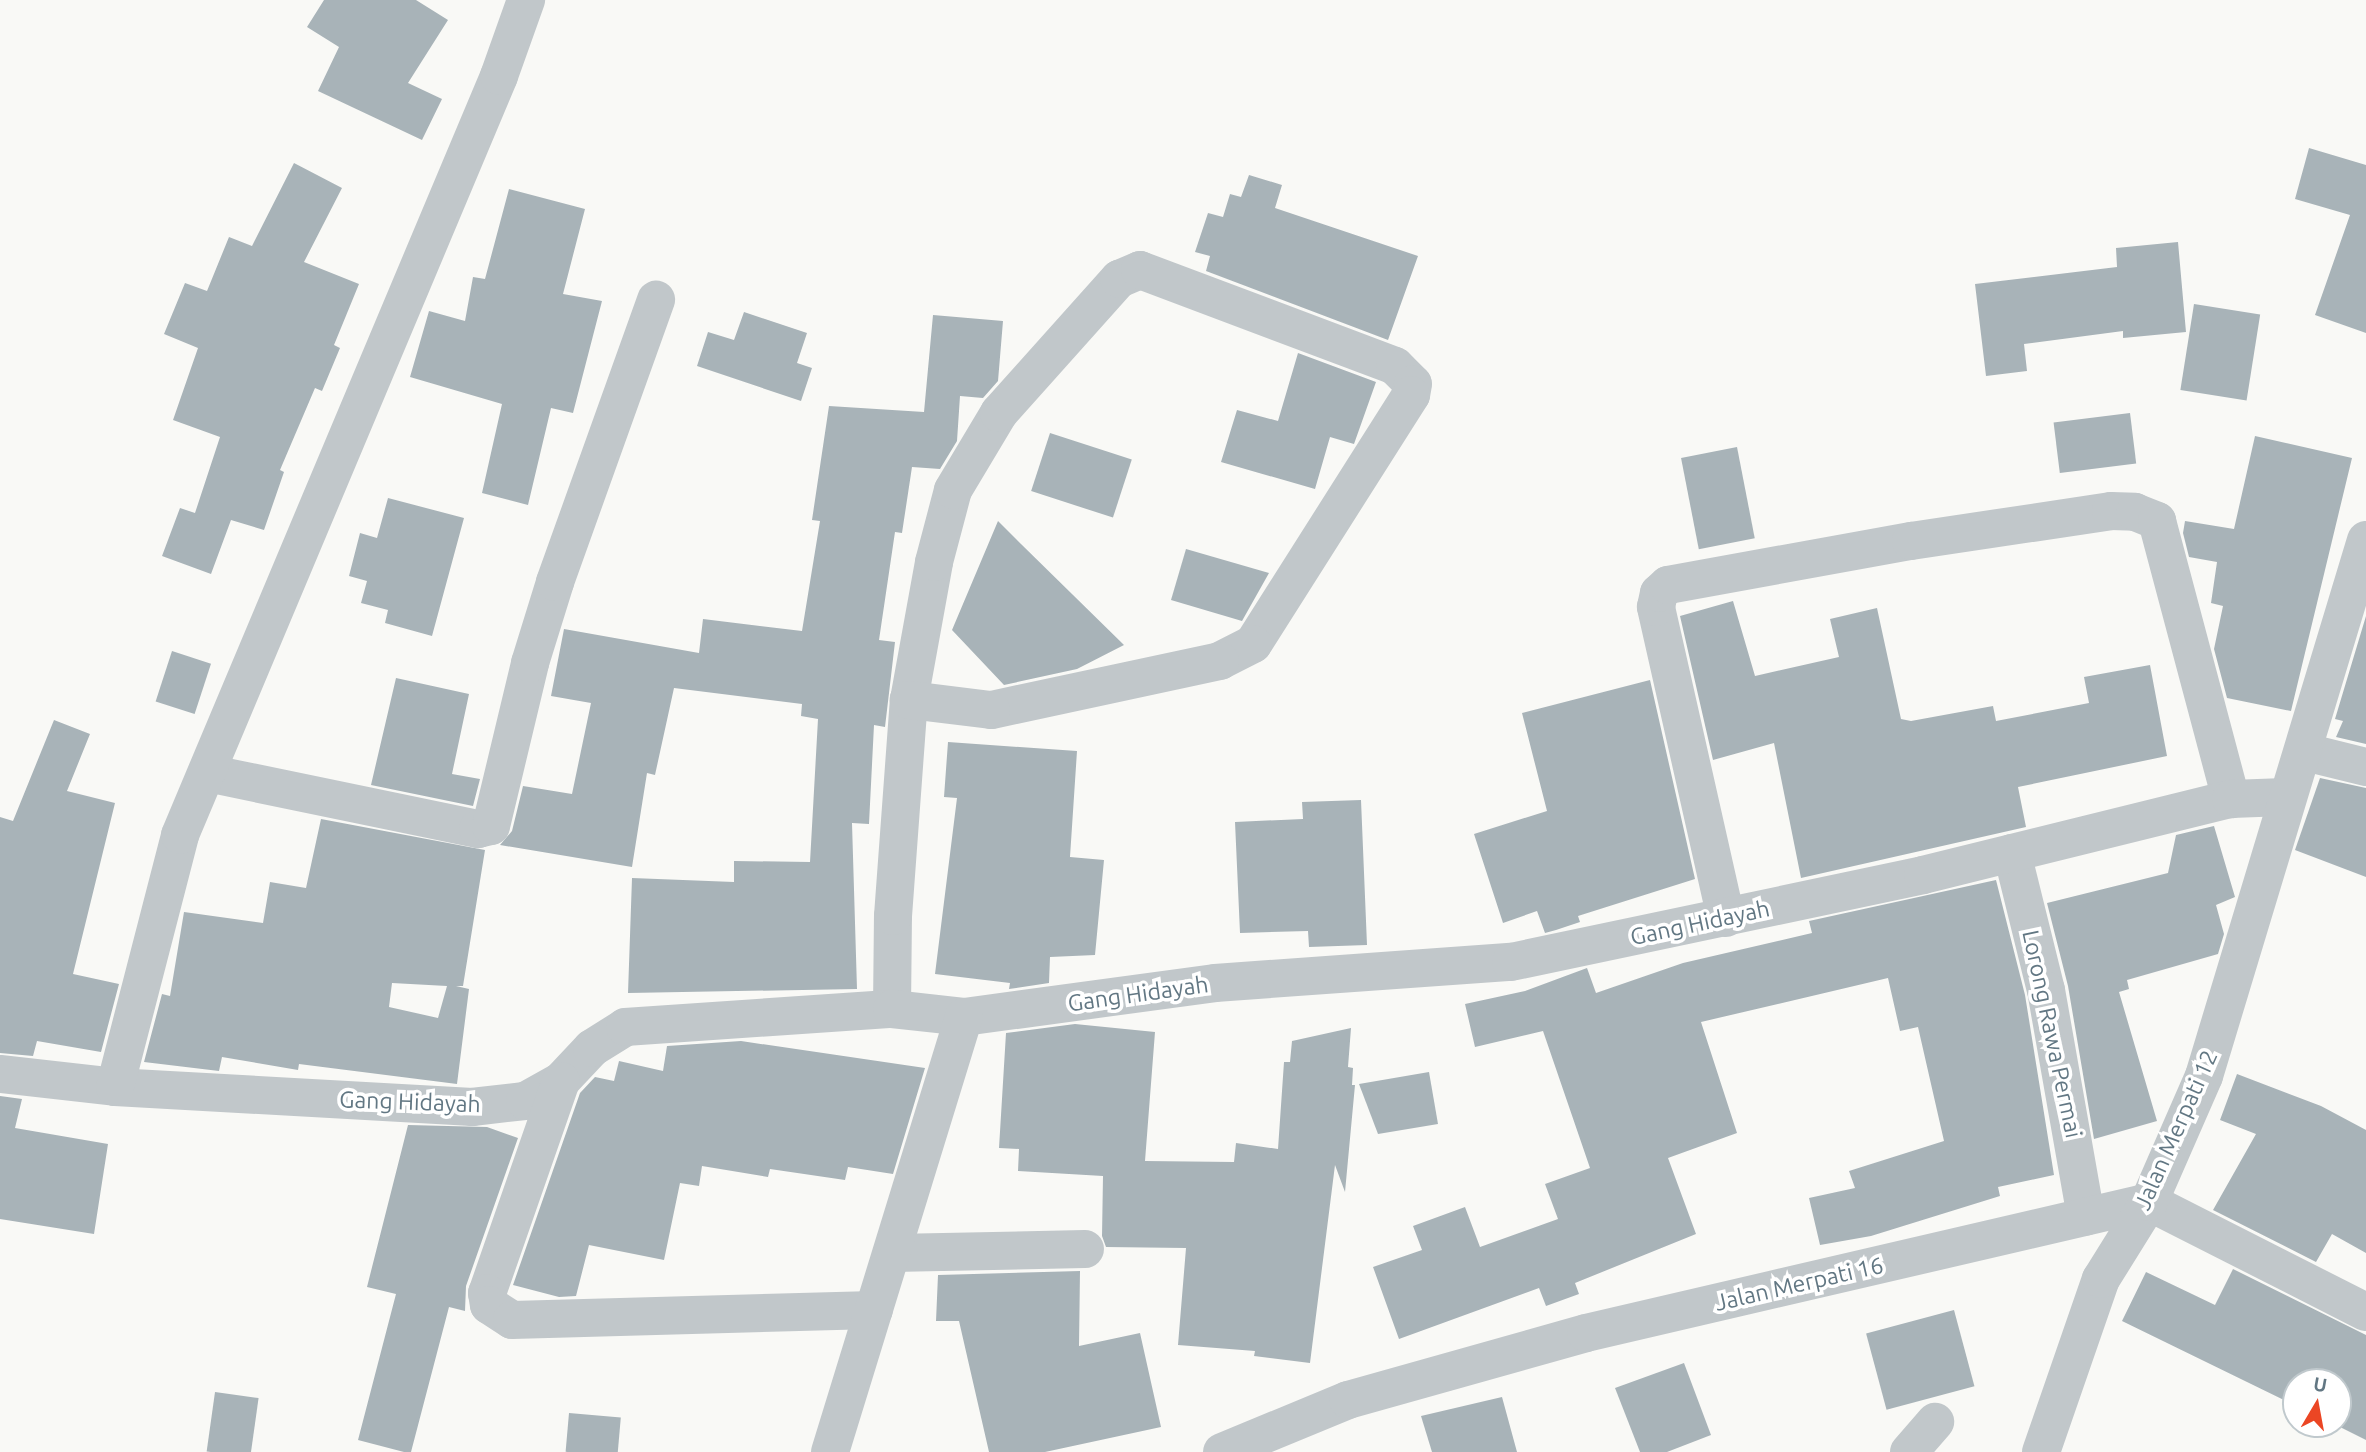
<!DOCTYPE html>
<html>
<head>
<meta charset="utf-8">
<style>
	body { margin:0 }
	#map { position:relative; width:2366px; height:1452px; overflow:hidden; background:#f9f9f6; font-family:Ubuntu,sans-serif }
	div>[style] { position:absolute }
	.building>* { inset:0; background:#a8b3b8; transform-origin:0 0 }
	.minor>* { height:38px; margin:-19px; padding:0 19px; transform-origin:19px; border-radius:19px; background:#c1c7ca }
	span { translate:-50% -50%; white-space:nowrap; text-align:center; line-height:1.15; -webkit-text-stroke:7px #fff; paint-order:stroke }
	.street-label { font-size:23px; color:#627783 }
	.north { position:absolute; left:2282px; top:1368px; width:70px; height:70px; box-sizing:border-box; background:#fff; border:2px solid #c0c9cd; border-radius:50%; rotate:10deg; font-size:19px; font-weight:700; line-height:28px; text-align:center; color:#627783 }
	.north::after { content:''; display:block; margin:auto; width:24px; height:32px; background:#eb4624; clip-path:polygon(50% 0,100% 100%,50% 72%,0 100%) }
</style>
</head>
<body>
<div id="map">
	<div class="building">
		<div style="clip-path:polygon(324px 0,416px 0,448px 20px,408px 83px,442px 99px,422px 140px,318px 91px,339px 47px,307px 27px)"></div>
		<div style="clip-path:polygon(2309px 148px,2366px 165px,2366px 333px,2315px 315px,2350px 215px,2295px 199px)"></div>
		<div style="clip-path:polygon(294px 163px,342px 188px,304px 262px,359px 284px,334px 345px,340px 348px,322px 391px,315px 388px,280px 470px,284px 472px,264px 530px,231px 520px,211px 574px,162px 556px,180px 508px,195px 513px,220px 437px,173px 420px,198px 348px,164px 334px,185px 283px,207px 291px,229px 237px,252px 246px)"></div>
		<div style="clip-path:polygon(1249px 175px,1282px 185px,1275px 208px,1418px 256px,1388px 340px,1206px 271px,1210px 256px,1195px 252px,1208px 213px,1223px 217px,1230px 194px,1241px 197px)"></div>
		<div style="clip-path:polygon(509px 189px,585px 209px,563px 294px,602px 301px,573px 413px,551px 408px,528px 505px,482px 493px,502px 404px,410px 377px,429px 311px,465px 321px,473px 277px,485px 279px)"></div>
		<div style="clip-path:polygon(2178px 242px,2186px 332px,2123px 338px,2123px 331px,2024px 344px,2027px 371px,1986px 376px,1975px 284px,2117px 267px,2116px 248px)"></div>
		<div style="left:2194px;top:304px;width:67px;height:87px;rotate:9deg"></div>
		<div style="clip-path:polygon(744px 312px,807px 333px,797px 363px,812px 368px,801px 401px,697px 366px,708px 332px,734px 340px)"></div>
		<div style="clip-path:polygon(933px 315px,1003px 321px,998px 381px,983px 398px,960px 396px,957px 441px,940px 469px,912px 467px,902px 533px,895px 532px,879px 640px,895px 642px,885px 727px,874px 725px,869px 824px,852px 823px,857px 989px,628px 993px,632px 878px,734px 882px,734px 861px,810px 862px,818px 719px,801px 716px,802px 704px,674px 688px,655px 775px,647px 773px,632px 867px,500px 845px,512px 831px,523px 786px,572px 794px,591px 703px,551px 696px,564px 629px,699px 653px,703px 619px,802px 631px,820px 521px,812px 520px,829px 406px,924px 412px)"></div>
		<div style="clip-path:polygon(1298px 353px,1376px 382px,1354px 444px,1330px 437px,1315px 489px,1221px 462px,1237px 410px,1278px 421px)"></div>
		<div style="left:2130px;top:413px;width:51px;height:77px;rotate:83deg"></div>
		<div style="left:1050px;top:433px;width:86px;height:61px;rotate:18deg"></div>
		<div style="clip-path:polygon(2255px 436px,2352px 458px,2291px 711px,2227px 698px,2214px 649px,2223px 606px,2211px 603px,2217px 562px,2189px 557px,2183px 533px,2185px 521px,2234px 529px)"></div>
		<div style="left:1737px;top:447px;width:93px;height:57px;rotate:79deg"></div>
		<div style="clip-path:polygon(388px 498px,464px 518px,432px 636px,385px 623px,388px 610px,361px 603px,367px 581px,349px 576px,360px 533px,377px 538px)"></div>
		<div style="clip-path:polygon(998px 521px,1021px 544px,1124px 645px,1077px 669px,1004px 685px,952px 630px)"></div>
		<div style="clip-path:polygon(1186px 549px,1269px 573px,1242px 621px,1171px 600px)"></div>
		<div style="clip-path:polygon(1733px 601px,1755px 676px,1839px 657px,1830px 619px,1877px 608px,1901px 719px,1911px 721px,1993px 706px,1996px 721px,2089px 703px,2084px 677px,2150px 665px,2167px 756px,2018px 787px,2026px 827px,1801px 878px,1774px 743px,1713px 760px,1680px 616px)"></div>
		<div style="clip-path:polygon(2366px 616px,2366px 744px,2336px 737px,2343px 721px,2335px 719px)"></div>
		<div style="left:172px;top:651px;width:41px;height:53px;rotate:18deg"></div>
		<div style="clip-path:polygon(396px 678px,469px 694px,452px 774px,480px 779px,473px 806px,371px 785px)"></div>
		<div style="clip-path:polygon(1650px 680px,1695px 879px,1578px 916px,1580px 922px,1556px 930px,1545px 933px,1537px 911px,1503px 923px,1474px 834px,1547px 811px,1522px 713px)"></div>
		<div style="clip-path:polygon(54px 720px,90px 734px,67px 791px,115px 803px,73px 974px,119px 984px,101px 1052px,37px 1041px,33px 1056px,0 1053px,0 817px,13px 821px)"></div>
		<div style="clip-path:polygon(948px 742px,1077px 751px,1070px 857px,1104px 860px,1095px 955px,1050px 957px,1049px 983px,1009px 989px,1010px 983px,935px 974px,957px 798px,944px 797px)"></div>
		<div style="clip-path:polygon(2320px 778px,2366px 788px,2366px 877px,2295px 850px)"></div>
		<div style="clip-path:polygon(1361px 800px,1367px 945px,1309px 947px,1308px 931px,1240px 933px,1235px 822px,1303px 819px,1302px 802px)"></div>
		<div style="clip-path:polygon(evenodd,321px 819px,485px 850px,463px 986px,456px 986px,469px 989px,457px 1084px,299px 1064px,298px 1070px,222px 1057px,219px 1071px,144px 1062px,162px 994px,170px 996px,184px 912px,263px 923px,270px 882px,306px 888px,321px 819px,392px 983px,447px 986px,438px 1018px,389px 1007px,392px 983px)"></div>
		<div style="clip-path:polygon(2214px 826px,2235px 897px,2216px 905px,2224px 934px,2218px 954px,2127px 980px,2129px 989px,2119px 992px,2157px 1121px,2094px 1139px,2068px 986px,2047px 903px,2168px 873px,2176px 835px)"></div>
		<div style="clip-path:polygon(1996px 880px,2025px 995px,2054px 1175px,1998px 1187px,2000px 1196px,1871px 1236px,1820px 1245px,1809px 1198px,1855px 1188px,1849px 1171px,1944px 1141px,1918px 1027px,1900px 1031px,1888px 978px,1701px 1022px,1737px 1133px,1668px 1158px,1696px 1234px,1575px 1283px,1579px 1294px,1546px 1306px,1539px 1288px,1399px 1339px,1373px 1267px,1422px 1250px,1413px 1226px,1465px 1207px,1480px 1247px,1558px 1219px,1545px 1184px,1590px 1168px,1543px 1031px,1475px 1047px,1465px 1004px,1525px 991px,1587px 968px,1596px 993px,1683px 963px,1812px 933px,1809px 921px)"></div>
		<div style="clip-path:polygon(1075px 1024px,1155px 1032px,1145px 1161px,1234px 1162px,1236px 1143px,1278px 1149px,1284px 1062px,1290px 1062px,1292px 1041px,1351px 1028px,1348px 1067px,1353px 1068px,1352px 1085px,1355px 1085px,1345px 1192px,1335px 1165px,1310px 1363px,1254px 1356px,1255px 1351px,1178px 1345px,1186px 1248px,1106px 1247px,1102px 1236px,1103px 1176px,1018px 1171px,1019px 1149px,999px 1148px,1006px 1033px)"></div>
		<div style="clip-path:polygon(741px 1041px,925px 1068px,893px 1174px,848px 1167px,845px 1180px,770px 1169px,768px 1177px,702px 1166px,699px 1186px,680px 1183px,664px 1260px,589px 1245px,576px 1296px,559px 1297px,513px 1285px,580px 1093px,595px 1077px,614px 1081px,619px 1061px,663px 1071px,667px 1046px)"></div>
		<div style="clip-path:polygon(1429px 1072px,1438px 1124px,1378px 1134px,1359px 1084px)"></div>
		<div style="clip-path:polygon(2237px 1074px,2321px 1106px,2366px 1130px,2366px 1253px,2332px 1234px,2316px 1262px,2213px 1210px,2256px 1134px,2220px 1120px)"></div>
		<div style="clip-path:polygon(0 1096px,22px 1099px,15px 1128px,108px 1144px,94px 1234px,0 1219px)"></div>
		<div style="clip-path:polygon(408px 1125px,487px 1127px,518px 1138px,466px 1286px,465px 1311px,449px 1307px,411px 1452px,404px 1452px,358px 1440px,396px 1294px,367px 1287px)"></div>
		<div style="clip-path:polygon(2233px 1269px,2366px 1335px,2366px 1440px,2334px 1424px,2338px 1424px,2338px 1382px,2296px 1382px,2296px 1406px,2122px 1321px,2146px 1272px,2215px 1305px)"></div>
		<div style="clip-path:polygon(1080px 1271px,1079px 1346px,1140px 1333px,1161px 1427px,1045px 1452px,989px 1452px,959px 1321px,936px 1321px,938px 1275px)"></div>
		<div style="left:1954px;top:1310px;width:79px;height:91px;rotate:75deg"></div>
		<div style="clip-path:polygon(1684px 1363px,1711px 1435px,1667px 1452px,1640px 1452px,1615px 1388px)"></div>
		<div style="left:215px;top:1392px;width:44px;height:60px;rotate:8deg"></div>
		<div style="clip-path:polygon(1502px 1397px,1517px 1452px,1432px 1452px,1421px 1416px)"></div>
		<div style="left:569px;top:1413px;width:52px;height:39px;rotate:5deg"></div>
	</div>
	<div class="minor">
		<div style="left:2305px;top:752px;width:63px;rotate:13.8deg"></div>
		<div style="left:207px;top:773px;width:277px;rotate:11.7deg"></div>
		<div style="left:478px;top:829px;width:13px;rotate:-13deg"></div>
		<div style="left:491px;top:826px;width:168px;rotate:-76.5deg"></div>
		<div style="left:530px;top:663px;width:85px;rotate:-72.8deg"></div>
		<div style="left:555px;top:582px;width:300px;rotate:-70.3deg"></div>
		<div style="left:2012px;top:853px;width:141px;rotate:76.1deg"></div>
		<div style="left:2046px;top:990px;width:230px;rotate:80deg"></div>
		<div style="left:1726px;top:918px;width:319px;rotate:-102.7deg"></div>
		<div style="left:1656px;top:607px;width:14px;rotate:-78deg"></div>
		<div style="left:1659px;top:593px;width:12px;rotate:-42deg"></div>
		<div style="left:1668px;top:585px;width:247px;rotate:-10.3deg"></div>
		<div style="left:1911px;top:541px;width:202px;rotate:-8.5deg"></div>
		<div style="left:2111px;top:511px;width:24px;rotate:2deg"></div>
		<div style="left:2135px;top:512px;width:24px;rotate:22deg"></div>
		<div style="left:2157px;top:521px;width:288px;rotate:75.1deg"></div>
		<div style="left:892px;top:1009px;width:93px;rotate:-89.4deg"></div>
		<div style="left:893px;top:916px;width:217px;rotate:-85.8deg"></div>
		<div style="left:909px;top:700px;width:140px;rotate:-79.7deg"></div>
		<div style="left:934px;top:562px;width:74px;rotate:-75.2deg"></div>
		<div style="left:953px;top:490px;width:90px;rotate:-59.1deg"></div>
		<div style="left:999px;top:413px;width:180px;rotate:-48.2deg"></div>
		<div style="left:1119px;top:279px;width:23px;rotate:-23deg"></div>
		<div style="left:1140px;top:270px;width:272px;rotate:20.6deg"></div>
		<div style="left:1395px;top:366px;width:25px;rotate:45deg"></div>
		<div style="left:1413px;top:384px;width:11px;rotate:100deg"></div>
		<div style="left:1411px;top:395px;width:295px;rotate:122.4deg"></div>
		<div style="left:1253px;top:644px;width:37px;rotate:153deg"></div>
		<div style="left:1220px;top:661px;width:234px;rotate:167.9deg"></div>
		<div style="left:991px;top:710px;width:83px;rotate:-173deg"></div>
		<div style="left:0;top:1074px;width:116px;rotate:6.4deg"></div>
		<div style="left:115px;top:1087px;width:358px;rotate:3.2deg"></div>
		<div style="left:472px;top:1107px;width:53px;rotate:-6.5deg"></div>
		<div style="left:525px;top:1101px;width:41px;rotate:-29.1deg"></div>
		<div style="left:561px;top:1081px;width:45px;rotate:-46.8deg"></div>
		<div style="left:592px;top:1048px;width:39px;rotate:-32deg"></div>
		<div style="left:625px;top:1027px;width:268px;rotate:-3.9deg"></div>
		<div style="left:892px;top:1009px;width:72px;rotate:6.3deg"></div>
		<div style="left:964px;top:1017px;width:253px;rotate:-7.7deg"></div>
		<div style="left:1215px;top:983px;width:297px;rotate:-4.1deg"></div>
		<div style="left:1511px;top:962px;width:421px;rotate:-11.9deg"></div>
		<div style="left:1923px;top:875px;width:317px;rotate:-13.9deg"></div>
		<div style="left:2231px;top:799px;width:54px;rotate:-2.1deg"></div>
		<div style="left:561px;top:1081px;width:225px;rotate:109.2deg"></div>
		<div style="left:487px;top:1293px;width:12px;rotate:81deg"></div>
		<div style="left:489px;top:1305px;width:27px;rotate:33deg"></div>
		<div style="left:512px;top:1320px;width:362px;rotate:-1.6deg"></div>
		<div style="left:115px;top:1087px;width:260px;rotate:-75.5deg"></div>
		<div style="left:180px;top:835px;width:823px;rotate:-67.2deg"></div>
		<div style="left:499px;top:76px;width:81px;rotate:-70.4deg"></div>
		<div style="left:893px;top:1253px;width:192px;rotate:-1.2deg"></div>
		<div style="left:830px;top:1452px;width:455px;rotate:-72.9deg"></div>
		<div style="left:1222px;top:1452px;width:136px;rotate:-22.4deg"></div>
		<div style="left:1348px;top:1400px;width:247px;rotate:-15.7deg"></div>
		<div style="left:1586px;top:1333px;width:578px;rotate:-13.1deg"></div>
		<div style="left:2149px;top:1202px;width:243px;rotate:26.9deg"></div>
		<div style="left:1909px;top:1452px;width:40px;rotate:-49deg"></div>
		<div style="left:2041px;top:1452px;width:183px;rotate:-70.9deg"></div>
		<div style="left:2101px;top:1279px;width:91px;rotate:-58.1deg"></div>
		<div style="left:2149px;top:1202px;width:137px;rotate:-66.4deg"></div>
		<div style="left:2204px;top:1076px;width:560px;rotate:-73.18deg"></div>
	</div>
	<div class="street-label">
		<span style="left:1700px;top:923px;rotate:-12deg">Gang Hidayah</span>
		<span style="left:1138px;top:994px;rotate:-8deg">Gang Hidayah</span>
		<span style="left:2052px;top:1034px;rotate:78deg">Lorong Rawa Permai</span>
		<span style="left:410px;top:1102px;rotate:2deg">Gang Hidayah</span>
		<span style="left:2176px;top:1130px;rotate:-66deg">Jalan Merpati 12</span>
		<span style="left:1799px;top:1284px;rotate:-13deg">Jalan Merpati 16</span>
	</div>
	<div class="north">U</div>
</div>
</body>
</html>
